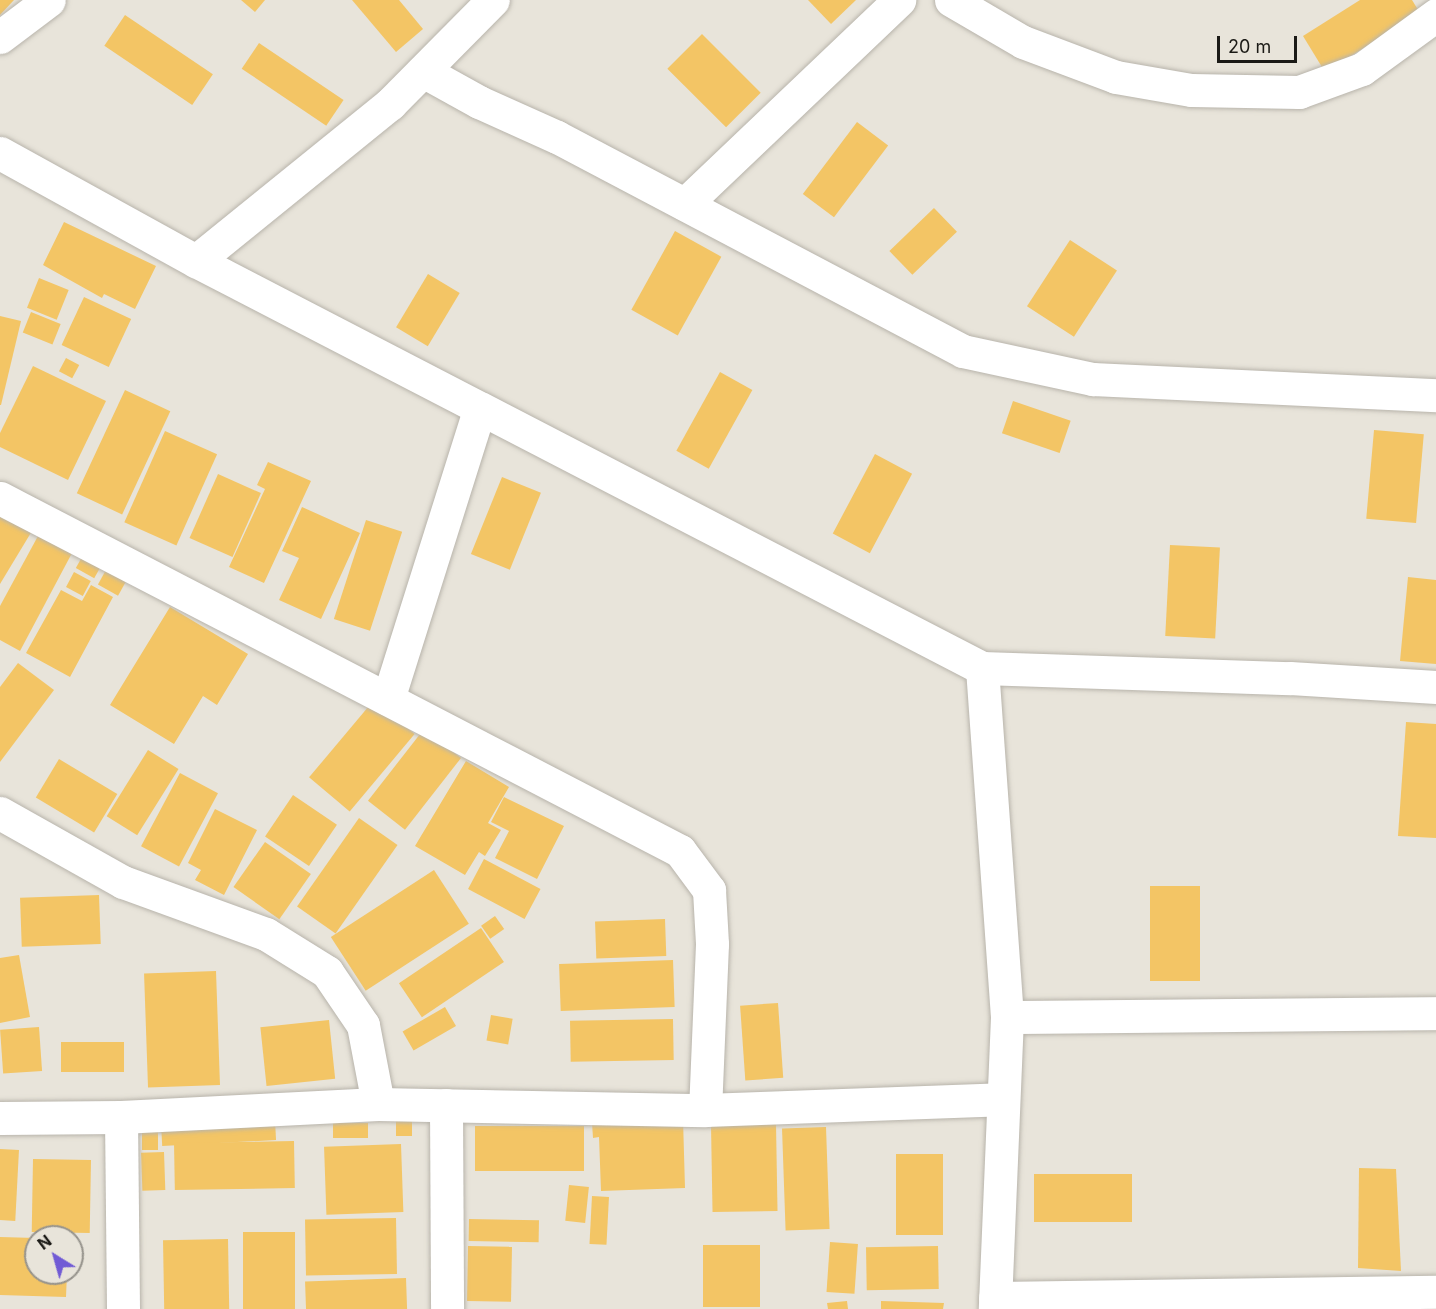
<!DOCTYPE html>
<html>
<head>
<meta charset="utf-8">
<style>
	body { margin:0 }
	#map { position:relative; width:1436px; height:1309px; overflow:hidden; background:#e8e4da; font-family:Inter,sans-serif }
	div>[style] { position:absolute }
	.building>* { inset:0; background:#f3c565; transform-origin:0 0 }
	.roads { filter:drop-shadow(0 0 2px #b8b4ab) drop-shadow(0 0 2px #b8b4ab) }
	.minor>* { height:33px; margin:-16.5px; padding:0 16.5px; transform-origin:16.5px; border-radius:16.5px; background:#fff }
	span { translate:-50% -50%; white-space:nowrap; text-align:center; line-height:1.15; -webkit-text-stroke:6px #e8e4da; paint-order:stroke }
	.north { position:absolute; left:24px; top:1225px; width:60px; height:60px; box-sizing:border-box; background:#e8e4da; border:2px solid #96938c; border-radius:50%; rotate:323deg; font-size:16px; font-weight:700; line-height:24px; text-align:center; color:#1b1a16 }
	.north::after { content:''; display:block; margin:auto; width:21px; height:27px; background:#715bd5; clip-path:polygon(50% 0,100% 100%,50% 72%,0 100%) }
	.scale { position:absolute; left:1217px; top:36px; width:80px; height:27px; box-sizing:border-box; border:3px solid #1b1a16; border-top:0; padding-left:8px; font-size:18px; line-height:21px; white-space:nowrap; color:#1b1a16; -webkit-text-stroke:4px #e8e4da; paint-order:stroke }
</style>
</head>
<body>
<div id="map">
	<div class="building">
		<div style="clip-path:polygon(0 0,14px 0,0 15px)"></div>
		<div style="clip-path:polygon(241px 0,265px 0,255px 12px)"></div>
		<div style="clip-path:polygon(352px 0,399px 0,423px 29px,396px 52px)"></div>
		<div style="clip-path:polygon(808px 0,856px 0,831px 24px)"></div>
		<div style="clip-path:polygon(1360px 0,1412px 0,1420px 13px,1325px 72px,1303px 36px)"></div>
		<div style="left:125px;top:15px;width:106px;height:37px;rotate:34deg"></div>
		<div style="left:702px;top:34px;width:83px;height:49px;rotate:45deg"></div>
		<div style="left:259px;top:43px;width:102px;height:31px;rotate:34deg"></div>
		<div style="left:857px;top:122px;width:39px;height:90px;rotate:37deg"></div>
		<div style="left:934px;top:208px;width:33px;height:62px;rotate:46deg"></div>
		<div style="clip-path:polygon(64px 222px,156px 266px,135px 309px,104px 294px,102px 298px,43px 265px)"></div>
		<div style="left:675px;top:231px;width:53px;height:90px;rotate:29deg"></div>
		<div style="left:1070px;top:240px;width:56px;height:79px;rotate:33deg"></div>
		<div style="left:428px;top:274px;width:37px;height:62px;rotate:31deg"></div>
		<div style="left:39px;top:278px;width:32px;height:32px;rotate:22deg"></div>
		<div style="left:84px;top:297px;width:52px;height:53px;rotate:25deg"></div>
		<div style="left:31px;top:312px;width:32px;height:22px;rotate:22deg"></div>
		<div style="clip-path:polygon(0 316px,21px 321px,1px 405px,0 405px)"></div>
		<div style="left:66px;top:358px;width:15px;height:15px;rotate:28deg"></div>
		<div style="clip-path:polygon(33px 366px,106px 401px,68px 480px,0 447px,0 433px)"></div>
		<div style="left:720px;top:372px;width:37px;height:90px;rotate:29deg"></div>
		<div style="left:125px;top:390px;width:50px;height:114px;rotate:25deg"></div>
		<div style="left:1013px;top:401px;width:61px;height:34px;rotate:19deg"></div>
		<div style="left:1374px;top:430px;width:50px;height:89px;rotate:5deg"></div>
		<div style="left:165px;top:431px;width:57px;height:100px;rotate:24deg"></div>
		<div style="left:875px;top:454px;width:42px;height:90px;rotate:28deg"></div>
		<div style="clip-path:polygon(268px 462px,311px 481px,264px 583px,229px 567px,265px 489px,257px 485px)"></div>
		<div style="left:218px;top:474px;width:47px;height:70px;rotate:24deg"></div>
		<div style="left:502px;top:477px;width:42px;height:83px;rotate:22deg"></div>
		<div style="clip-path:polygon(0 506px,35px 526px,0 584px)"></div>
		<div style="clip-path:polygon(302px 507px,360px 533px,321px 619px,279px 600px,299px 558px,282px 551px)"></div>
		<div style="left:366px;top:520px;width:38px;height:104px;rotate:18deg"></div>
		<div style="clip-path:polygon(38px 536px,72px 553px,20px 651px,0 640px,0 606px)"></div>
		<div style="left:1170px;top:545px;width:50px;height:91px;rotate:3deg"></div>
		<div style="left:87px;top:548px;width:21px;height:23px;rotate:29deg"></div>
		<div style="left:111px;top:561px;width:23px;height:27px;rotate:29deg"></div>
		<div style="left:74px;top:572px;width:19px;height:17px;rotate:28deg"></div>
		<div style="clip-path:polygon(1408px 577px,1436px 580px,1436px 664px,1400px 661px)"></div>
		<div style="clip-path:polygon(91px 585px,113px 597px,70px 677px,26px 653px,61px 590px,82px 601px)"></div>
		<div style="clip-path:polygon(170px 607px,248px 654px,217px 705px,203px 696px,174px 744px,110px 705px)"></div>
		<div style="clip-path:polygon(18px 663px,54px 690px,0 762px,0 687px)"></div>
		<div style="left:374px;top:700px;width:53px;height:101px;rotate:40deg"></div>
		<div style="clip-path:polygon(1406px 722px,1436px 724px,1436px 838px,1398px 836px)"></div>
		<div style="left:424px;top:729px;width:47px;height:91px;rotate:38deg"></div>
		<div style="left:148px;top:750px;width:36px;height:78px;rotate:32deg"></div>
		<div style="left:59px;top:759px;width:68px;height:45px;rotate:31deg"></div>
		<div style="clip-path:polygon(466px 761px,509px 787px,488px 823px,501px 830px,485px 856px,479px 852px,465px 875px,415px 846px)"></div>
		<div style="left:180px;top:773px;width:43px;height:83px;rotate:28deg"></div>
		<div style="left:293px;top:795px;width:53px;height:50px;rotate:34deg"></div>
		<div style="clip-path:polygon(504px 797px,564px 826px,537px 879px,495px 858px,509px 831px,491px 822px)"></div>
		<div style="clip-path:polygon(215px 809px,257px 830px,224px 895px,195px 880px,201px 870px,188px 863px)"></div>
		<div style="left:359px;top:818px;width:47px;height:108px;rotate:35deg"></div>
		<div style="left:265px;top:842px;width:56px;height:55px;rotate:35deg"></div>
		<div style="left:484px;top:859px;width:64px;height:34px;rotate:28deg"></div>
		<div style="left:434px;top:870px;width:64px;height:123px;rotate:57deg"></div>
		<div style="left:1150px;top:886px;width:50px;height:95px"></div>
		<div style="left:99px;top:895px;width:49px;height:79px;rotate:88deg"></div>
		<div style="left:495px;top:916px;width:16px;height:17px;rotate:55deg"></div>
		<div style="left:665px;top:919px;width:37px;height:70px;rotate:88deg"></div>
		<div style="left:481px;top:928px;width:41px;height:99px;rotate:56deg"></div>
		<div style="clip-path:polygon(19px 955px,30px 1017px,0 1023px,0 958px)"></div>
		<div style="left:673px;top:960px;width:47px;height:114px;rotate:88deg"></div>
		<div style="left:216px;top:971px;width:114px;height:72px;rotate:88deg"></div>
		<div style="left:778px;top:1003px;width:75px;height:38px;rotate:86deg"></div>
		<div style="left:445px;top:1007px;width:22px;height:49px;rotate:60deg"></div>
		<div style="left:491px;top:1015px;width:22px;height:26px;rotate:10deg"></div>
		<div style="left:673px;top:1019px;width:41px;height:103px;rotate:89deg"></div>
		<div style="left:329px;top:1020px;width:59px;height:69px;rotate:84deg"></div>
		<div style="left:39px;top:1027px;width:44px;height:39px;rotate:86deg"></div>
		<div style="left:124px;top:1042px;width:30px;height:63px;rotate:90deg"></div>
		<div style="left:396px;top:1118px;width:16px;height:18px"></div>
		<div style="clip-path:polygon(683px 1119px,685px 1188px,601px 1191px,599px 1137px,593px 1138px,592px 1123px)"></div>
		<div style="left:275px;top:1120px;width:20px;height:114px;rotate:87deg"></div>
		<div style="left:333px;top:1123px;width:35px;height:15px"></div>
		<div style="left:776px;top:1124px;width:87px;height:65px;rotate:89deg"></div>
		<div style="left:584px;top:1126px;width:45px;height:109px;rotate:90deg"></div>
		<div style="left:142px;top:1127px;width:16px;height:23px"></div>
		<div style="left:826px;top:1127px;width:102px;height:44px;rotate:88deg"></div>
		<div style="left:294px;top:1141px;width:47px;height:120px;rotate:89deg"></div>
		<div style="left:401px;top:1144px;width:68px;height:77px;rotate:88deg"></div>
		<div style="left:0;top:1149px;width:19px;height:71px;rotate:3deg"></div>
		<div style="left:164px;top:1152px;width:38px;height:23px;rotate:88deg"></div>
		<div style="left:896px;top:1154px;width:47px;height:81px"></div>
		<div style="left:33px;top:1159px;width:58px;height:73px;rotate:1deg"></div>
		<div style="clip-path:polygon(1359px 1168px,1396px 1169px,1401px 1271px,1358px 1268px)"></div>
		<div style="left:1132px;top:1174px;width:48px;height:98px;rotate:90deg"></div>
		<div style="left:569px;top:1185px;width:20px;height:36px;rotate:6deg"></div>
		<div style="left:592px;top:1196px;width:17px;height:48px;rotate:3deg"></div>
		<div style="left:396px;top:1218px;width:56px;height:91px;rotate:89deg"></div>
		<div style="left:469px;top:1219px;width:70px;height:22px;rotate:1deg"></div>
		<div style="left:295px;top:1232px;width:77px;height:52px;rotate:90deg"></div>
		<div style="clip-path:polygon(0 1237px,36px 1238px,36px 1273px,67px 1273px,66px 1297px,0 1295px)"></div>
		<div style="left:228px;top:1239px;width:70px;height:65px;rotate:89deg"></div>
		<div style="left:830px;top:1242px;width:28px;height:50px;rotate:4deg"></div>
		<div style="left:703px;top:1245px;width:57px;height:62px"></div>
		<div style="left:468px;top:1246px;width:44px;height:55px;rotate:1deg"></div>
		<div style="left:938px;top:1246px;width:43px;height:72px;rotate:89deg"></div>
		<div style="left:406px;top:1278px;width:31px;height:101px;rotate:88deg"></div>
		<div style="clip-path:polygon(847px 1301px,848px 1309px,828px 1309px,827px 1303px)"></div>
		<div style="clip-path:polygon(881px 1301px,944px 1303px,943px 1309px,881px 1309px)"></div>
	</div>
	<div class="roads">
		<div class="minor">
			<div style="left:951px;top:0;width:83px;rotate:30.3deg"></div>
			<div style="left:1023px;top:42px;width:99px;rotate:20.6deg"></div>
			<div style="left:1116px;top:77px;width:76px;rotate:9.8deg"></div>
			<div style="left:1191px;top:90px;width:108px;rotate:1.1deg"></div>
			<div style="left:1299px;top:92px;width:67px;rotate:-20.1deg"></div>
			<div style="left:1362px;top:69px;width:92px;rotate:-36.1deg"></div>
			<div style="left:0;top:37px;width:61px;rotate:-37.1deg"></div>
			<div style="left:423px;top:71px;width:64px;rotate:29deg"></div>
			<div style="left:479px;top:102px;width:85px;rotate:24.2deg"></div>
			<div style="left:557px;top:137px;width:459px;rotate:27.8deg"></div>
			<div style="left:963px;top:351px;width:133px;rotate:12.2deg"></div>
			<div style="left:1093px;top:379px;width:343px;rotate:2.7deg"></div>
			<div style="left:0;top:153px;width:224px;rotate:28.9deg"></div>
			<div style="left:196px;top:261px;width:885px;rotate:27.38deg"></div>
			<div style="left:982px;top:668px;width:308px;rotate:1.9deg"></div>
			<div style="left:1290px;top:678px;width:146px;rotate:3.5deg"></div>
			<div style="left:685px;top:204px;width:296px;rotate:-43.6deg"></div>
			<div style="left:196px;top:261px;width:250px;rotate:-39deg"></div>
			<div style="left:390px;top:104px;width:146px;rotate:-45.3deg"></div>
			<div style="left:0;top:498px;width:766px;rotate:27.43deg"></div>
			<div style="left:680px;top:851px;width:49px;rotate:53.4deg"></div>
			<div style="left:709px;top:890px;width:54px;rotate:86.8deg"></div>
			<div style="left:712px;top:944px;width:166px;rotate:92.4deg"></div>
			<div style="left:982px;top:668px;width:350px;rotate:85.9deg"></div>
			<div style="left:1007px;top:1017px;width:292px;rotate:92.4deg"></div>
			<div style="left:388px;top:699px;width:305px;rotate:-72.5deg"></div>
			<div style="left:0;top:813px;width:141px;rotate:29.3deg"></div>
			<div style="left:123px;top:882px;width:152px;rotate:20deg"></div>
			<div style="left:266px;top:934px;width:72px;rotate:31.9deg"></div>
			<div style="left:327px;top:972px;width:64px;rotate:55.8deg"></div>
			<div style="left:363px;top:1025px;width:80px;rotate:79.2deg"></div>
			<div style="left:1007px;top:1017px;width:429px;rotate:-0.5deg"></div>
			<div style="left:446px;top:1105px;width:204px;rotate:89.7deg"></div>
			<div style="left:121px;top:1117px;width:192px;rotate:89.4deg"></div>
			<div style="left:0;top:1118px;width:121px;rotate:-0.5deg"></div>
			<div style="left:121px;top:1117px;width:257px;rotate:-2.9deg"></div>
			<div style="left:378px;top:1104px;width:327px;rotate:1.1deg"></div>
			<div style="left:705px;top:1110px;width:296px;rotate:-2.1deg"></div>
			<div style="left:995px;top:1298px;width:441px;rotate:-0.8deg"></div>
		</div>
	</div>
	<div class="north">N</div>
	<div class="scale">20 m</div>
</div>
</body>
</html>
